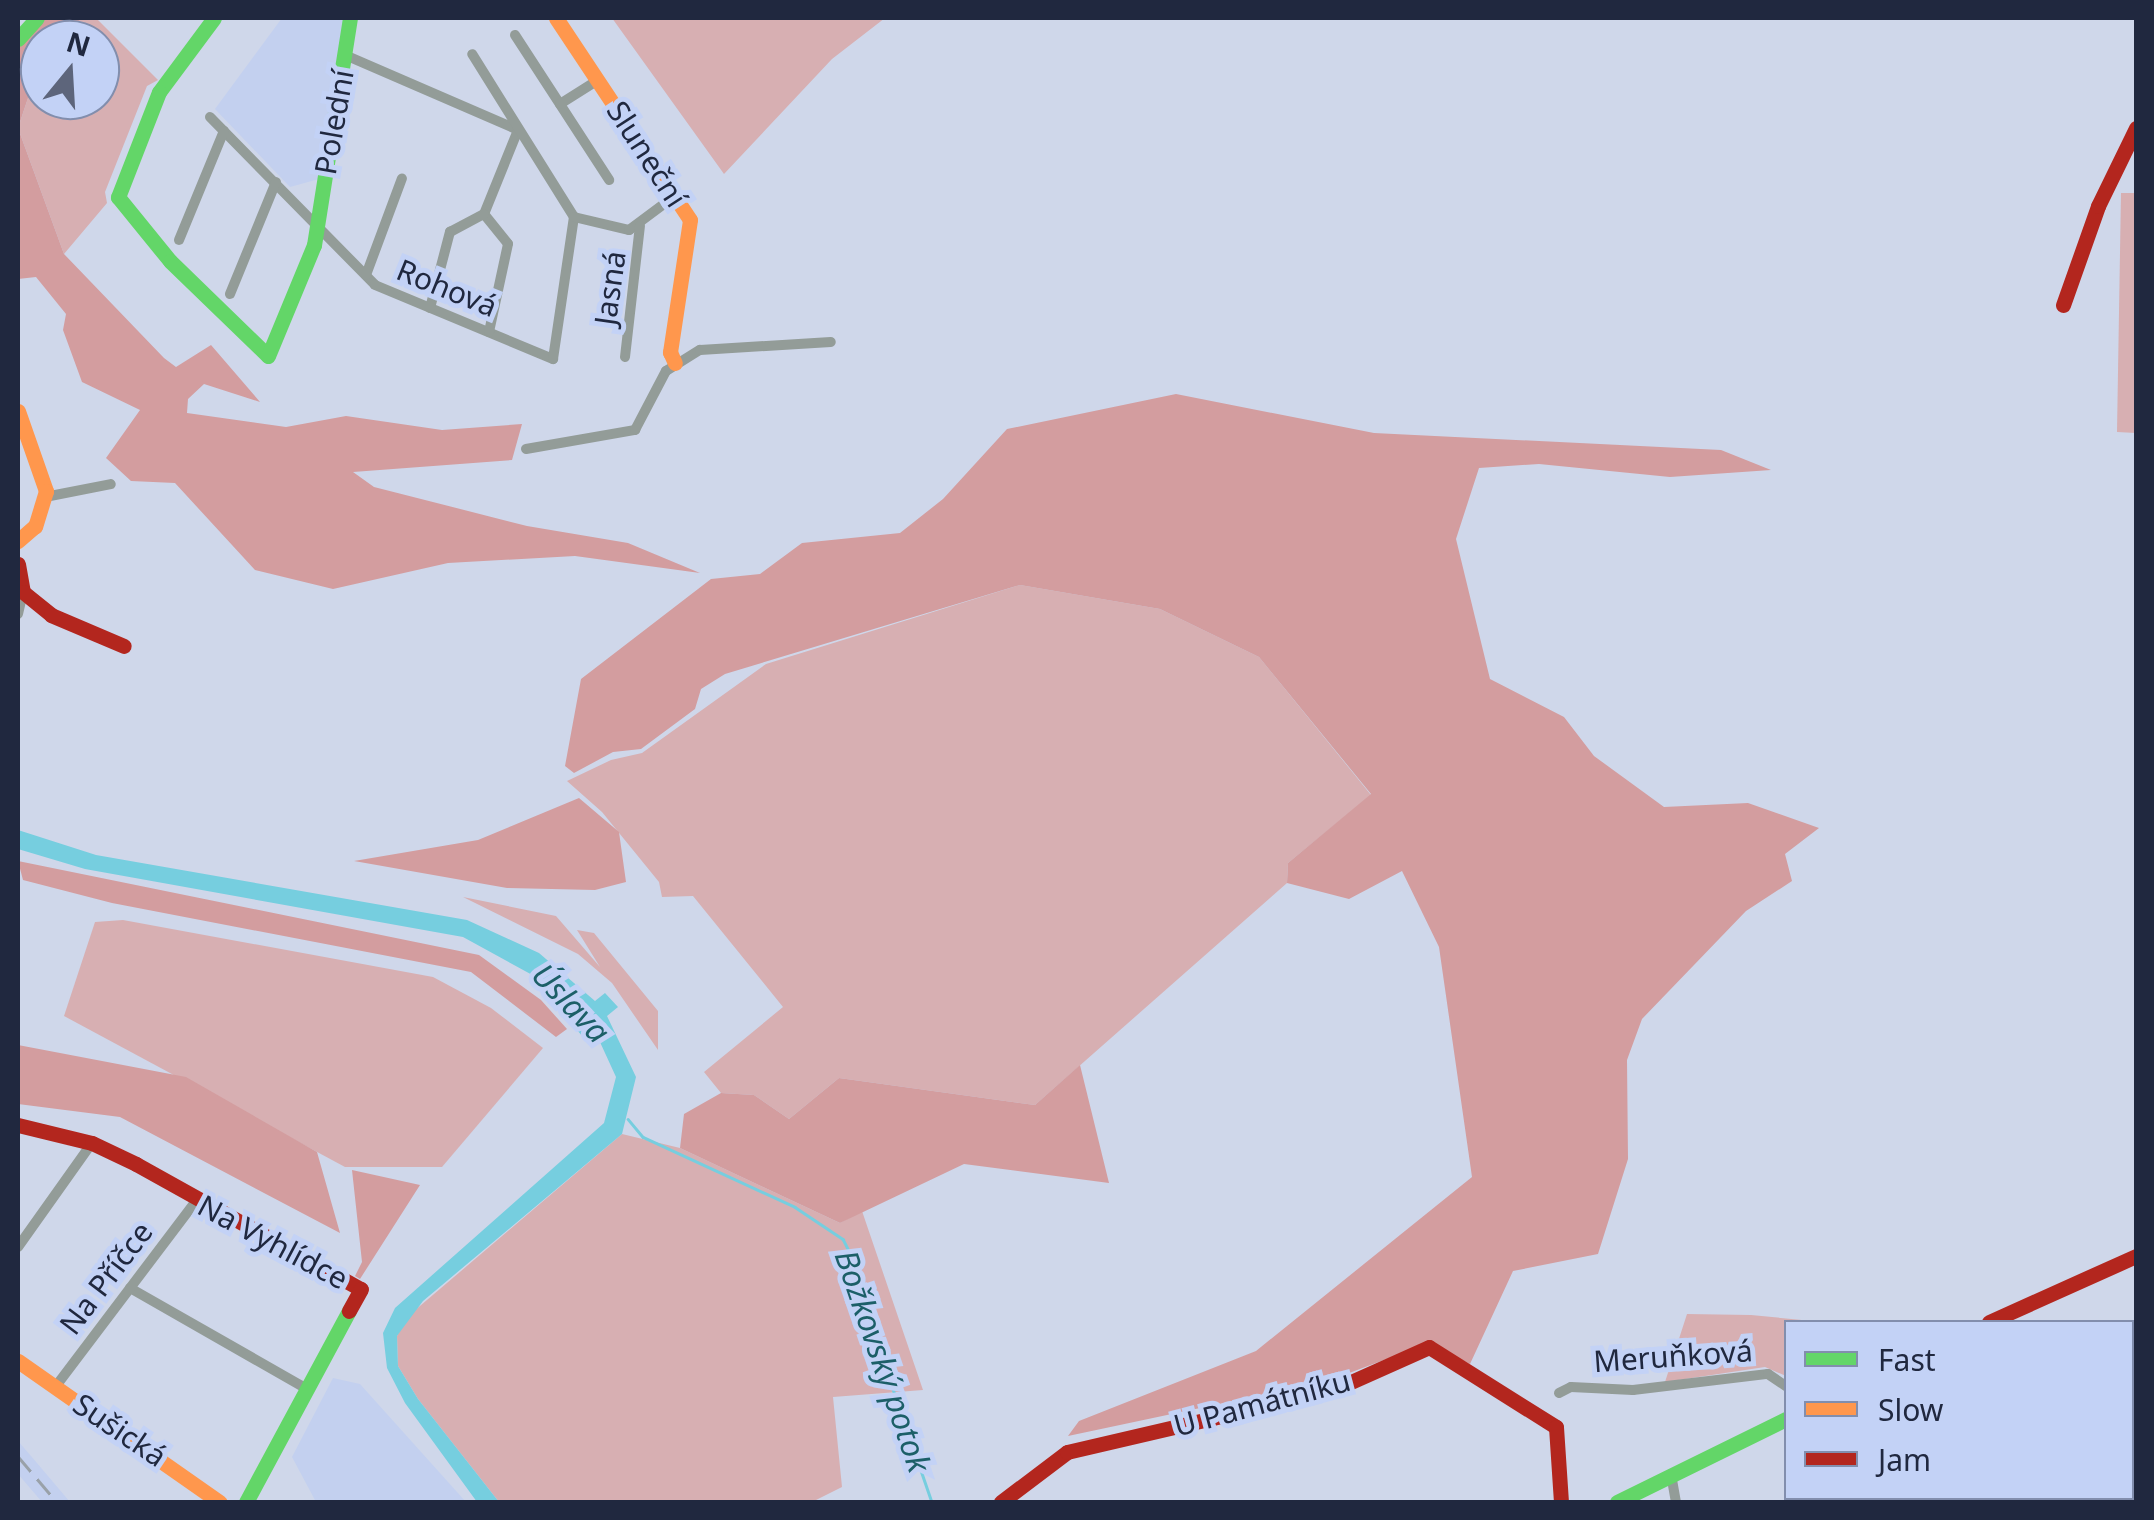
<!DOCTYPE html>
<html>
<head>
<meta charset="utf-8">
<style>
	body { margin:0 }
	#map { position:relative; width:2154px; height:1520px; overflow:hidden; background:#cfd7ea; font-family:"Noto Sans",sans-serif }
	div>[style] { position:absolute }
	.built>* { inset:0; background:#c3d0ef }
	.green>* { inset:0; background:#d7afb2 }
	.forest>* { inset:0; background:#d39d9f }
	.water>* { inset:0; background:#76cedf }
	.stream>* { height:2.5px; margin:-1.25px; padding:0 1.25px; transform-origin:1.25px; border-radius:1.25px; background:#76cedf }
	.street>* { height:10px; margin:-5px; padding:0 5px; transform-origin:5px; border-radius:5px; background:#939c98 }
	.fast>* { height:15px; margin:-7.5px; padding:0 7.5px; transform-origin:7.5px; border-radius:7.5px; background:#63d668 }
	.slow>* { height:15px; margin:-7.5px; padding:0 7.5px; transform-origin:7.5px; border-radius:7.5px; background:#ff974d }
	.jam>* { height:15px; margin:-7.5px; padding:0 7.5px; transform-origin:7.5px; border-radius:7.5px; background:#b3261e }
	.rail>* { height:2.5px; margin-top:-1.25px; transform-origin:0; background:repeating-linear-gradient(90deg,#99a1a9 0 20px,transparent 0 30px) }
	span { translate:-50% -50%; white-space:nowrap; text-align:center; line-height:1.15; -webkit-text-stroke:10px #c3d2f6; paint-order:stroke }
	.street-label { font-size:30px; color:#20283f }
	.water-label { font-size:32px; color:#1c5f68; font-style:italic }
	.frame { position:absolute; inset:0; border:20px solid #20283f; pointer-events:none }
	.legend { position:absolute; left:1784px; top:1320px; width:350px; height:180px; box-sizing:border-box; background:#c3d2f6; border:2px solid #828ead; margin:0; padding:12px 18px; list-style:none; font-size:30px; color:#20283f }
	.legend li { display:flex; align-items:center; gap:20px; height:50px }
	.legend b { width:50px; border:2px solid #828ead }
	.north { position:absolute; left:20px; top:20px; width:100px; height:100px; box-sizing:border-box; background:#c3d2f6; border:2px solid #828ead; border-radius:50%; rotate:18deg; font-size:28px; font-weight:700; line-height:40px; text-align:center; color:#20283f }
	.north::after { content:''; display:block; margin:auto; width:35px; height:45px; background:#5d657b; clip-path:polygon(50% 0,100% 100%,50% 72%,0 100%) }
</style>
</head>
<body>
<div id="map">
	<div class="built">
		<div style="clip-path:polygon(282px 18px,345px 18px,319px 179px,290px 187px,215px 109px)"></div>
		<div style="clip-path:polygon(333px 1378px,360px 1384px,466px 1502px,316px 1502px,292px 1457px)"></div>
		<div style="clip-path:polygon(18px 1441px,31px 1456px,70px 1502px,42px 1502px,18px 1474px)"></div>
	</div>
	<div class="green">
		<div style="clip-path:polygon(82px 18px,96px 18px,158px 80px,147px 86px,105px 192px,107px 203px,64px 254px,18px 128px,40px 62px,40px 100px,100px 100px,100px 40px,61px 40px)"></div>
		<div style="clip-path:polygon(612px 18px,885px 18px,832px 59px,724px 174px)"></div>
		<div style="clip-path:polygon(2121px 193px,2136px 193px,2136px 433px,2117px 432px)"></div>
		<div style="clip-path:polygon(1020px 585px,1160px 609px,1259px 657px,1371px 795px,1288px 863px,1287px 883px,1035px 1105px,839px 1078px,789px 1119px,754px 1095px,721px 1093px,704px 1072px,783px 1007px,693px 896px,662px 897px,659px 882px,602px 812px,567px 781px,611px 760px,642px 753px,766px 664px)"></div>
		<div style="clip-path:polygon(463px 897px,556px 916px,600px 967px,577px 930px,594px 933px,658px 1011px,658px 1050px,612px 983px,578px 954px)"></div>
		<div style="clip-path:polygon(123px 920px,433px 977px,491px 1008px,543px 1048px,442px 1167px,345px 1167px,64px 1016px,95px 922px)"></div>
		<div style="clip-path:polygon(622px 1134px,680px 1148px,840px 1223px,862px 1211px,923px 1390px,833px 1397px,842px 1487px,812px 1502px,499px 1502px,418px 1399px,398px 1366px,397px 1336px,407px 1317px)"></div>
		<div style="clip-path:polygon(1687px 1314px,1751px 1315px,1823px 1322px,1786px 1322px,1786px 1376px,1765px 1367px,1665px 1382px)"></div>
	</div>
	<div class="forest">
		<div style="clip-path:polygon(42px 18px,82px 18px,61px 40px,40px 40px,40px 62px,18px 128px,64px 254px,164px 358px,176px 367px,211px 345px,260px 402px,204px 384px,188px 399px,187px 413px,286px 427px,346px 416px,442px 430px,522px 424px,512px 460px,353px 472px,374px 487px,527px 526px,628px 543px,700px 573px,575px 556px,448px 563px,333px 589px,255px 570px,175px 483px,131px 481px,106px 458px,140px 410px,82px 382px,63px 330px,66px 314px,36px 277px,18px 279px,18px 46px)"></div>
		<div style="clip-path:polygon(1176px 394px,1374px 433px,1721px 450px,1771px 470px,1670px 477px,1539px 464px,1479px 468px,1456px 539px,1490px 679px,1564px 717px,1594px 756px,1664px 807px,1748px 803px,1819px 828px,1785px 854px,1792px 881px,1746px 911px,1642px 1019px,1627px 1060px,1628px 1159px,1598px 1254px,1513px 1271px,1470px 1364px,1429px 1343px,1328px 1381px,1068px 1436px,1079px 1421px,1256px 1351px,1472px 1177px,1439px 947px,1402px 871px,1349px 899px,1287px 883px,1288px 863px,1371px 794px,1259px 657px,1160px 609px,1020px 585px,725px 674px,701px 689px,695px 709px,641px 749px,613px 752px,574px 773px,565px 766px,581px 679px,711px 579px,760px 574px,802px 543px,900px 533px,943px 499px,1007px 429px)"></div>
		<div style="clip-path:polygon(579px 798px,619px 832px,626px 882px,595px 890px,507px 888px,354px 861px,478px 840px)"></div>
		<div style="clip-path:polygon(18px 861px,479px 955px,541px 1000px,567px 1029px,556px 1037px,471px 972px,112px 903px,23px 880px)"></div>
		<div style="clip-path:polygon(18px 1045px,186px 1077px,317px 1152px,340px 1233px,120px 1117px,18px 1104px)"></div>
		<div style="clip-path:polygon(1080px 1065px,1109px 1183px,964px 1164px,840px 1223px,680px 1148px,684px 1114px,721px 1093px,754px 1095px,789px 1119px,839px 1078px,1035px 1105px)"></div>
		<div style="clip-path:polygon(352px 1170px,420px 1185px,360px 1279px,355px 1276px,362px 1262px)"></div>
	</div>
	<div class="water">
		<div style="clip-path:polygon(18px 830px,96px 855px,467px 920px,539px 953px,595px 1001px,605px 993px,618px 1007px,607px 1016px,636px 1077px,622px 1134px,423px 1301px,397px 1336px,398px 1366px,418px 1399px,499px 1502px,477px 1502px,405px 1403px,387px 1368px,383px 1333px,395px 1308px,604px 1123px,616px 1077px,594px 1029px,583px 1037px,571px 1023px,580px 1014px,547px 983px,463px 937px,85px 869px,18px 849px)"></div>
	</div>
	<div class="stream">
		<div style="left:628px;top:1119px;width:23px;rotate:50deg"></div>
		<div style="left:643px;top:1137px;width:167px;rotate:24.7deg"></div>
		<div style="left:795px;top:1207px;width:58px;rotate:33.7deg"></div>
		<div style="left:843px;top:1239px;width:35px;rotate:63deg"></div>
		<div style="left:859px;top:1270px;width:26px;rotate:86deg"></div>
		<div style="left:861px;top:1296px;width:218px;rotate:71deg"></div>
	</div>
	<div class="street">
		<div style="left:515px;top:35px;width:173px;rotate:57deg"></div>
		<div style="left:345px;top:55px;width:189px;rotate:23.4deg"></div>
		<div style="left:518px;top:130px;width:91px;rotate:112deg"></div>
		<div style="left:560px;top:104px;width:45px;rotate:-32.3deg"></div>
		<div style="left:210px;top:117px;width:235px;rotate:45.5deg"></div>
		<div style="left:375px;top:285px;width:193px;rotate:22.6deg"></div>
		<div style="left:553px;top:359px;width:144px;rotate:-81.6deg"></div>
		<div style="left:574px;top:217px;width:192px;rotate:-122deg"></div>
		<div style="left:484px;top:214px;width:38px;rotate:51deg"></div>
		<div style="left:508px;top:244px;width:90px;rotate:102.2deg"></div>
		<div style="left:574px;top:217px;width:57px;rotate:13.3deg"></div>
		<div style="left:629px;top:230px;width:59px;rotate:-36.7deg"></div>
		<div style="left:179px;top:240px;width:118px;rotate:-67.6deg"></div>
		<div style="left:366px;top:275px;width:103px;rotate:-69.6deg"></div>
		<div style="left:230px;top:294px;width:121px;rotate:-67.7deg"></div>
		<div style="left:430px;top:308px;width:79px;rotate:-75.3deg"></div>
		<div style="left:450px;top:232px;width:38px;rotate:-28deg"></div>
		<div style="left:625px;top:357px;width:132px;rotate:-83.5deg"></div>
		<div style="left:526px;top:449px;width:111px;rotate:-9.9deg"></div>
		<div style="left:635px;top:430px;width:67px;rotate:-62.3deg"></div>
		<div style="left:666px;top:371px;width:40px;rotate:-32deg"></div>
		<div style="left:700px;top:350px;width:131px;rotate:-3.5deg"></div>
		<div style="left:45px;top:497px;width:67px;rotate:-11.1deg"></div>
		<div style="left:18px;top:614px;width:23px;rotate:-77deg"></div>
		<div style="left:18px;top:1247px;width:128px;rotate:-54.6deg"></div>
		<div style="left:130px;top:1288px;width:204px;rotate:29.7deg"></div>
		<div style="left:56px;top:1386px;width:232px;rotate:-52.9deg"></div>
		<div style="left:1559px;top:1393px;width:13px;rotate:-27deg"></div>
		<div style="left:1571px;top:1387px;width:62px;rotate:2.8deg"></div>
		<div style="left:1633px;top:1390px;width:136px;rotate:-6.8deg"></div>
		<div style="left:1768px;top:1374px;width:22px;rotate:34deg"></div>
		<div style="left:1671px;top:1474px;width:28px;rotate:80deg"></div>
		<div style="left:1930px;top:1498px;width:15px;rotate:16deg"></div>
	</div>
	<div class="fast">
		<div style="left:214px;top:18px;width:92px;rotate:126.6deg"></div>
		<div style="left:159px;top:92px;width:113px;rotate:111.3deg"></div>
		<div style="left:118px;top:197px;width:82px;rotate:50.9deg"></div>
		<div style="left:170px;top:261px;width:136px;rotate:44.1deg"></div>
		<div style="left:268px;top:356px;width:120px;rotate:-67.5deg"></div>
		<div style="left:314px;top:245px;width:230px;rotate:-81deg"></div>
		<div style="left:18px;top:39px;width:28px;rotate:-48deg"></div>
		<div style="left:246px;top:1502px;width:217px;rotate:-61.7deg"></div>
		<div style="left:1617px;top:1502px;width:188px;rotate:-26.2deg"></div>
	</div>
	<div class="slow">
		<div style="left:556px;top:18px;width:242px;rotate:56.4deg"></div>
		<div style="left:690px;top:220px;width:134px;rotate:98.6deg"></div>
		<div style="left:670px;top:352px;width:12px;rotate:66deg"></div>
		<div style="left:18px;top:411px;width:85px;rotate:70.7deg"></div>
		<div style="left:46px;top:491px;width:37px;rotate:107deg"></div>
		<div style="left:35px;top:526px;width:23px;rotate:139deg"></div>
		<div style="left:18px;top:1361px;width:246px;rotate:35deg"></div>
	</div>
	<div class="jam">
		<div style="left:2063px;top:305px;width:105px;rotate:-70.5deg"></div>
		<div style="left:2098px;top:206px;width:87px;rotate:-64deg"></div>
		<div style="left:18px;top:564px;width:28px;rotate:80deg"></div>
		<div style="left:23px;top:592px;width:36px;rotate:39deg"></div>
		<div style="left:51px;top:615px;width:79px;rotate:23deg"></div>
		<div style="left:18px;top:1125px;width:76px;rotate:13.7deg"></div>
		<div style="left:92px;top:1143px;width:49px;rotate:25.5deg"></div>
		<div style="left:136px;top:1164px;width:257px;rotate:29.1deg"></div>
		<div style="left:361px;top:1289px;width:25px;rotate:119deg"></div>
		<div style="left:1989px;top:1322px;width:161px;rotate:-24.2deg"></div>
		<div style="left:1001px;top:1502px;width:83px;rotate:-37.1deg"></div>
		<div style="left:1067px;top:1452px;width:273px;rotate:-13.1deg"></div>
		<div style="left:1333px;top:1390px;width:105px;rotate:-24.1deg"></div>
		<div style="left:1429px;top:1347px;width:150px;rotate:32.2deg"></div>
		<div style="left:1556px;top:1427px;width:75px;rotate:86.2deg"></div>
	</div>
	<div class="rail">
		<div style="left:18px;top:1456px;width:60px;rotate:49.7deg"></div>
	</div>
	<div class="street-label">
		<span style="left:334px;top:122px;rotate:-80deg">Polední</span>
		<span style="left:647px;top:154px;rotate:57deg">Sluneční</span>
		<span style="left:447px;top:288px;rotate:22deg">Rohová</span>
		<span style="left:610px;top:288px;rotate:-82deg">Jasná</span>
		<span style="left:273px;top:1242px;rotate:28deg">Na Vyhlídce</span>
		<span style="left:106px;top:1278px;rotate:-53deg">Na Příčce</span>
		<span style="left:1673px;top:1356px;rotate:-4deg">Meruňková</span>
		<span style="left:1262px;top:1403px;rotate:-15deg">U Památníku</span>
		<span style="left:120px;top:1430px;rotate:34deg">Sušická</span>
	</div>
	<div class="water-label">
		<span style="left:571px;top:1003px;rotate:46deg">Úslava</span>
		<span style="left:883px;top:1361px;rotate:71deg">Božkovský potok</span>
	</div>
	<div class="frame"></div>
	<ul class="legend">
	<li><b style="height:12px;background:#63d668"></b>Fast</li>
	<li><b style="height:12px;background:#ff974d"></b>Slow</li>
	<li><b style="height:12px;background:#b3261e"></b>Jam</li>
	</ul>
	<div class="north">N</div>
</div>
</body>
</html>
